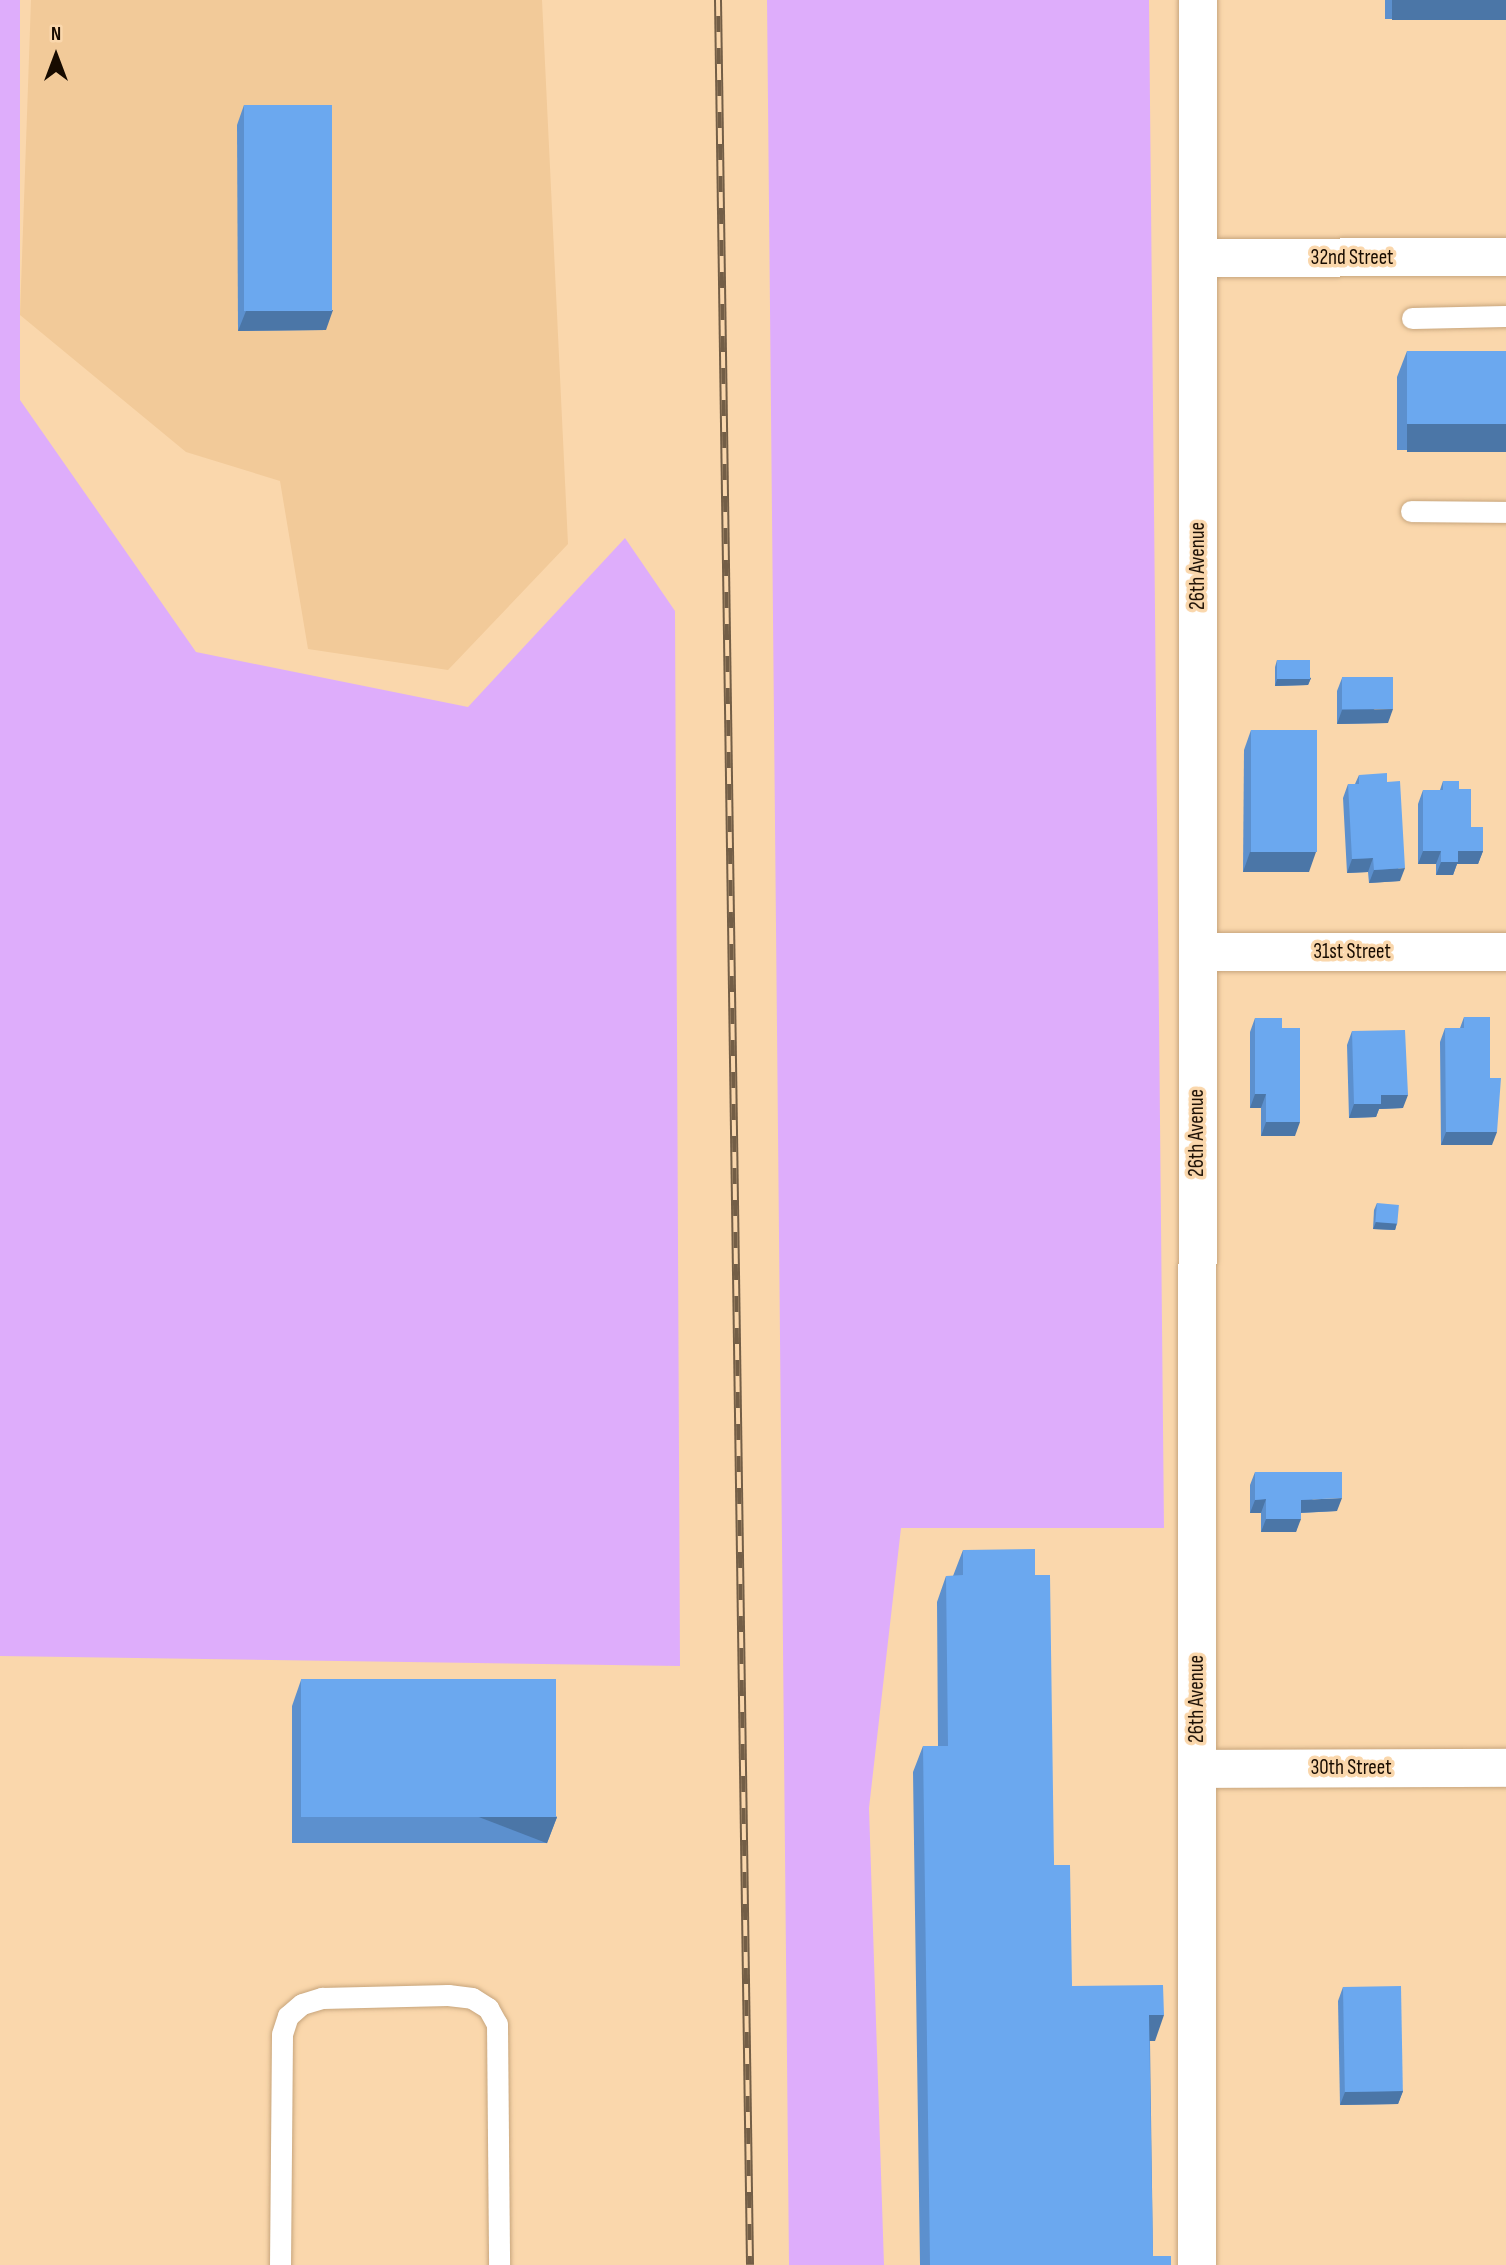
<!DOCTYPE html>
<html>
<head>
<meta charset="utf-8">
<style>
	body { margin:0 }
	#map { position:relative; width:1506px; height:2265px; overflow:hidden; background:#fad7ac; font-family:"Sofia Sans Condensed",sans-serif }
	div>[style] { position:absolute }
	.built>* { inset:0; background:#f2ca99 }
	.green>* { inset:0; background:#deadfb }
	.roads { filter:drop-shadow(0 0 2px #c7a57c) drop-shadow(0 0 2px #c7a57c) }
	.lane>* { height:21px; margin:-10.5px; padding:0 10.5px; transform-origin:10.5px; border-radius:10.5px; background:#fff }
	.street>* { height:38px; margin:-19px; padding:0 19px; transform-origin:19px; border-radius:19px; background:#fff }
	.rail>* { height:8px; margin-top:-4px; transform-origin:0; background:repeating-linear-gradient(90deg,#fad7ac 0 16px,#735e46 0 32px); box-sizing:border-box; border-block:2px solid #735e46 }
	.wall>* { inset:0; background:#5c90ce; transform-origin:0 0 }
	.shaded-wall>* { inset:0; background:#4b76a7; transform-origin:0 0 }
	.building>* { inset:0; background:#6ba8ef; transform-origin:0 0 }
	span { translate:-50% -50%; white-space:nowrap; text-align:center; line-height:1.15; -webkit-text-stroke:7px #fad7ac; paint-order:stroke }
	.street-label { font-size:21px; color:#170b00 }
	.north { position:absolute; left:21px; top:21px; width:70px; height:70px; -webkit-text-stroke:5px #fad7ac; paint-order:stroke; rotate:0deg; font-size:19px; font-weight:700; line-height:28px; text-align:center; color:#170b00 }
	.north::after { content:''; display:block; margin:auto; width:24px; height:32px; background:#170b00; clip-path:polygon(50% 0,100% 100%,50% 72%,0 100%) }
</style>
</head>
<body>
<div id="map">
	<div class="built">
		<div style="clip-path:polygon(31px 0,542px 0,568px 544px,448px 670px,308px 649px,280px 481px,186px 452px,20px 315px)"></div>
	</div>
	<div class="green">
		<div style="clip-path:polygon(0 0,20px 0,20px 400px,196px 652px,468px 707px,625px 538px,675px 611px,680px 1666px,0 1656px)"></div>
		<div style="clip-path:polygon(767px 0,1149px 0,1164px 1528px,901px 1528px,869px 1808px,884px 2265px,789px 2265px)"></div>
	</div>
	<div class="roads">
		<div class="lane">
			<div style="left:1412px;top:318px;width:94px;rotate:-1.2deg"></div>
			<div style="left:1411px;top:511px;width:95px;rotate:0.6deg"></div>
			<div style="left:280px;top:2265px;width:231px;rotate:-89.5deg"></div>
			<div style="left:282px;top:2034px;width:19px;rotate:-72deg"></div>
			<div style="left:288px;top:2016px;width:18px;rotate:-41deg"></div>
			<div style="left:302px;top:2004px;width:21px;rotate:-17deg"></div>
			<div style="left:322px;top:1998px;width:126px;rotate:-1.4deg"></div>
			<div style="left:448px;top:1995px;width:24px;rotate:7deg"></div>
			<div style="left:472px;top:1998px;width:19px;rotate:32deg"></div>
			<div style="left:488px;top:2008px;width:18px;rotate:61deg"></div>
			<div style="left:497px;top:2024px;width:241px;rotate:89.5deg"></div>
		</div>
		<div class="street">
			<div style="left:1198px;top:258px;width:308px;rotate:-0.2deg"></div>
			<div style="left:1198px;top:952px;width:308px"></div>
			<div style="left:1197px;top:1769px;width:309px;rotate:-0.2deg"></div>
			<div style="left:1197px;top:2265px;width:2265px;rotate:-89.97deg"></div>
		</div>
	</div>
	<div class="rail">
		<div style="left:718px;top:0;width:2265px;rotate:89.19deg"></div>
	</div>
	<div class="wall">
		<div style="left:1385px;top:0;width:121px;height:19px"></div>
		<div style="clip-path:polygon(244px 105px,326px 330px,238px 331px,237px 125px)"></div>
		<div style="clip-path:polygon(1407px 351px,1506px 450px,1397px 450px,1397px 377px)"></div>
		<div style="clip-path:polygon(1277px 660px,1311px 678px,1308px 685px,1275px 686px,1275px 667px)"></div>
		<div style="clip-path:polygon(1342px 678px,1388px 723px,1337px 724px,1337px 691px)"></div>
		<div style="clip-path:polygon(1251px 730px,1309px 872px,1243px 872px,1244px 750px)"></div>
		<div style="clip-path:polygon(1359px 775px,1387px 782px,1400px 881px,1369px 883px,1368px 872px,1347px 873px,1343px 798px,1348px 784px,1355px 784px)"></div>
		<div style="clip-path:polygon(1443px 781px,1459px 789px,1471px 827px,1483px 851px,1478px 864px,1457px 864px,1453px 875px,1436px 875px,1436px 864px,1418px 864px,1418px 804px,1423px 790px,1440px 790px)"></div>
		<div style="clip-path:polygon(1464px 1017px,1490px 1078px,1492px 1145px,1441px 1145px,1440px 1042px,1445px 1028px,1460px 1028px)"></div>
		<div style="clip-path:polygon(1255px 1018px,1282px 1028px,1295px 1136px,1261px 1136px,1261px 1108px,1250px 1108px,1250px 1032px)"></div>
		<div style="clip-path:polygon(1352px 1031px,1403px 1108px,1379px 1109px,1376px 1117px,1349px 1118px,1347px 1045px)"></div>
		<div style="clip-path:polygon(1377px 1203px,1397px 1223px,1395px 1230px,1373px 1229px,1374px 1210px)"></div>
		<div style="clip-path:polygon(1255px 1472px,1337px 1511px,1301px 1513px,1296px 1532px,1261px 1532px,1261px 1513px,1250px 1513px,1250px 1485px)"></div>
		<div style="clip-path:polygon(963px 1550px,1035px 1575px,1054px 1865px,1072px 1986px,1155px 2041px,1150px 2041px,1153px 2256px,1171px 2265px,920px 2265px,913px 1772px,923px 1746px,938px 1746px,937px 1602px,946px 1576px,953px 1576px)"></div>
		<div style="clip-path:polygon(301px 1680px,557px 1817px,547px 1843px,292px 1843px,292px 1706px)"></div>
		<div style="clip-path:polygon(1343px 1987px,1403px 2091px,1398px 2104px,1340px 2105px,1338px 2001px)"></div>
	</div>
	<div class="shaded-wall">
		<div style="left:1392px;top:0;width:114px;height:20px"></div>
		<div style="clip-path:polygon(333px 310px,326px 330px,238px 331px,246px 311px)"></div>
		<div style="left:1407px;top:424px;width:99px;height:28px"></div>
		<div style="clip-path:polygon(1311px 678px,1308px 685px,1275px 686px,1277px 679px)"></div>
		<div style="clip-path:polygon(1393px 709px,1388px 723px,1337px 724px,1342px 710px)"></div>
		<div style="clip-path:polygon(1423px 851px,1441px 851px,1436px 864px,1418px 864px)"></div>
		<div style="clip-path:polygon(1458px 851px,1483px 851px,1478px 864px,1457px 864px,1453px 875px,1436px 875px,1441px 862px)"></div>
		<div style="clip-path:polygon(1250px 852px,1316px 852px,1309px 872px,1243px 872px)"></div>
		<div style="clip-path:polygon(1373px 858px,1368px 872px,1347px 873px,1352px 859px)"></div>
		<div style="clip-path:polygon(1405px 868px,1400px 881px,1369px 883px,1374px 870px)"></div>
		<div style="clip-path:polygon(1255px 1094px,1266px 1094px,1261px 1108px,1250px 1108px)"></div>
		<div style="clip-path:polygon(1381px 1095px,1408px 1095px,1403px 1108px,1379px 1109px,1376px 1117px,1349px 1118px,1354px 1104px)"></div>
		<div style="clip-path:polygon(1266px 1122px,1300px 1122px,1295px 1136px,1261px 1136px)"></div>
		<div style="clip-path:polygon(1446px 1132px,1497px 1132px,1492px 1145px,1441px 1145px)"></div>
		<div style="clip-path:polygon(1376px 1222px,1397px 1223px,1395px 1230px,1373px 1229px)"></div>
		<div style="clip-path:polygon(1342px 1498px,1337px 1511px,1296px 1513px,1301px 1500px)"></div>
		<div style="clip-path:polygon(1266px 1499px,1261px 1513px,1250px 1513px,1255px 1500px)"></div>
		<div style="clip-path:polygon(1266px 1519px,1301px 1519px,1296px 1532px,1261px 1532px)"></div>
		<div style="left:557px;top:1817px;width:28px;height:256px;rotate:111deg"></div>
		<div style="clip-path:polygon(1149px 2015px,1164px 2015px,1155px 2041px,1140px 2041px)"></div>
		<div style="clip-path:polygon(1403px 2091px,1398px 2104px,1340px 2105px,1345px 2092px)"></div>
	</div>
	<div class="building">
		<div style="left:244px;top:105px;width:88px;height:206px"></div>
		<div style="left:1407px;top:351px;width:99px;height:73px"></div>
		<div style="left:1277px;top:660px;width:33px;height:19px"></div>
		<div style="left:1393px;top:677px;width:32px;height:51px;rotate:90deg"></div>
		<div style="left:1251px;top:730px;width:66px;height:122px"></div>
		<div style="clip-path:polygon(1387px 773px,1387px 782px,1400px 781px,1405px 868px,1374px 870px,1373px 858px,1352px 859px,1348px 784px,1359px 784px,1359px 775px)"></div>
		<div style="clip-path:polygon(1443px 781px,1459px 781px,1459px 789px,1471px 789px,1471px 827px,1483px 827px,1483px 851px,1458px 851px,1458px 862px,1441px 862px,1441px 851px,1423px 851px,1423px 790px,1443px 790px)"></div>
		<div style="clip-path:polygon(1464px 1017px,1490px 1017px,1490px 1078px,1501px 1078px,1497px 1132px,1446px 1132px,1445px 1028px,1464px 1028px)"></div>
		<div style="clip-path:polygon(1255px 1018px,1282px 1018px,1282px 1028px,1300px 1028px,1300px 1122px,1266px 1122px,1266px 1094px,1255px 1094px)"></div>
		<div style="clip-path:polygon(1405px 1030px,1408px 1095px,1381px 1095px,1381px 1104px,1354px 1104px,1352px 1031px)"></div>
		<div style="left:1377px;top:1203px;width:22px;height:19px;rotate:5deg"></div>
		<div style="clip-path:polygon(1255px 1472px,1342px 1472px,1342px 1498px,1301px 1500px,1301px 1519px,1266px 1519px,1266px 1499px,1255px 1500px)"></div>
		<div style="clip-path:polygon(1035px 1549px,1035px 1575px,1050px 1575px,1054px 1865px,1070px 1865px,1072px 1986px,1163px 1985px,1164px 2015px,1149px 2015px,1153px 2256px,1171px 2256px,1171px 2265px,930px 2265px,923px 1746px,948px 1746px,946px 1576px,963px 1575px,963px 1550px)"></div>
		<div style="left:556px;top:1679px;width:138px;height:255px;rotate:90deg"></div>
		<div style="left:1401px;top:1986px;width:105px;height:58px;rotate:89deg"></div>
	</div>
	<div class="street-label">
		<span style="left:1352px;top:258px">32nd Street</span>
		<span style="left:1198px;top:566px;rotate:-90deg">26th Avenue</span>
		<span style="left:1352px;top:952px">31st Street</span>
		<span style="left:1197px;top:1133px;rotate:-90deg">26th Avenue</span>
		<span style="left:1197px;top:1699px;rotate:-90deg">26th Avenue</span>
		<span style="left:1351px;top:1768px">30th Street</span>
	</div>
	<div class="north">N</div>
</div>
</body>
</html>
